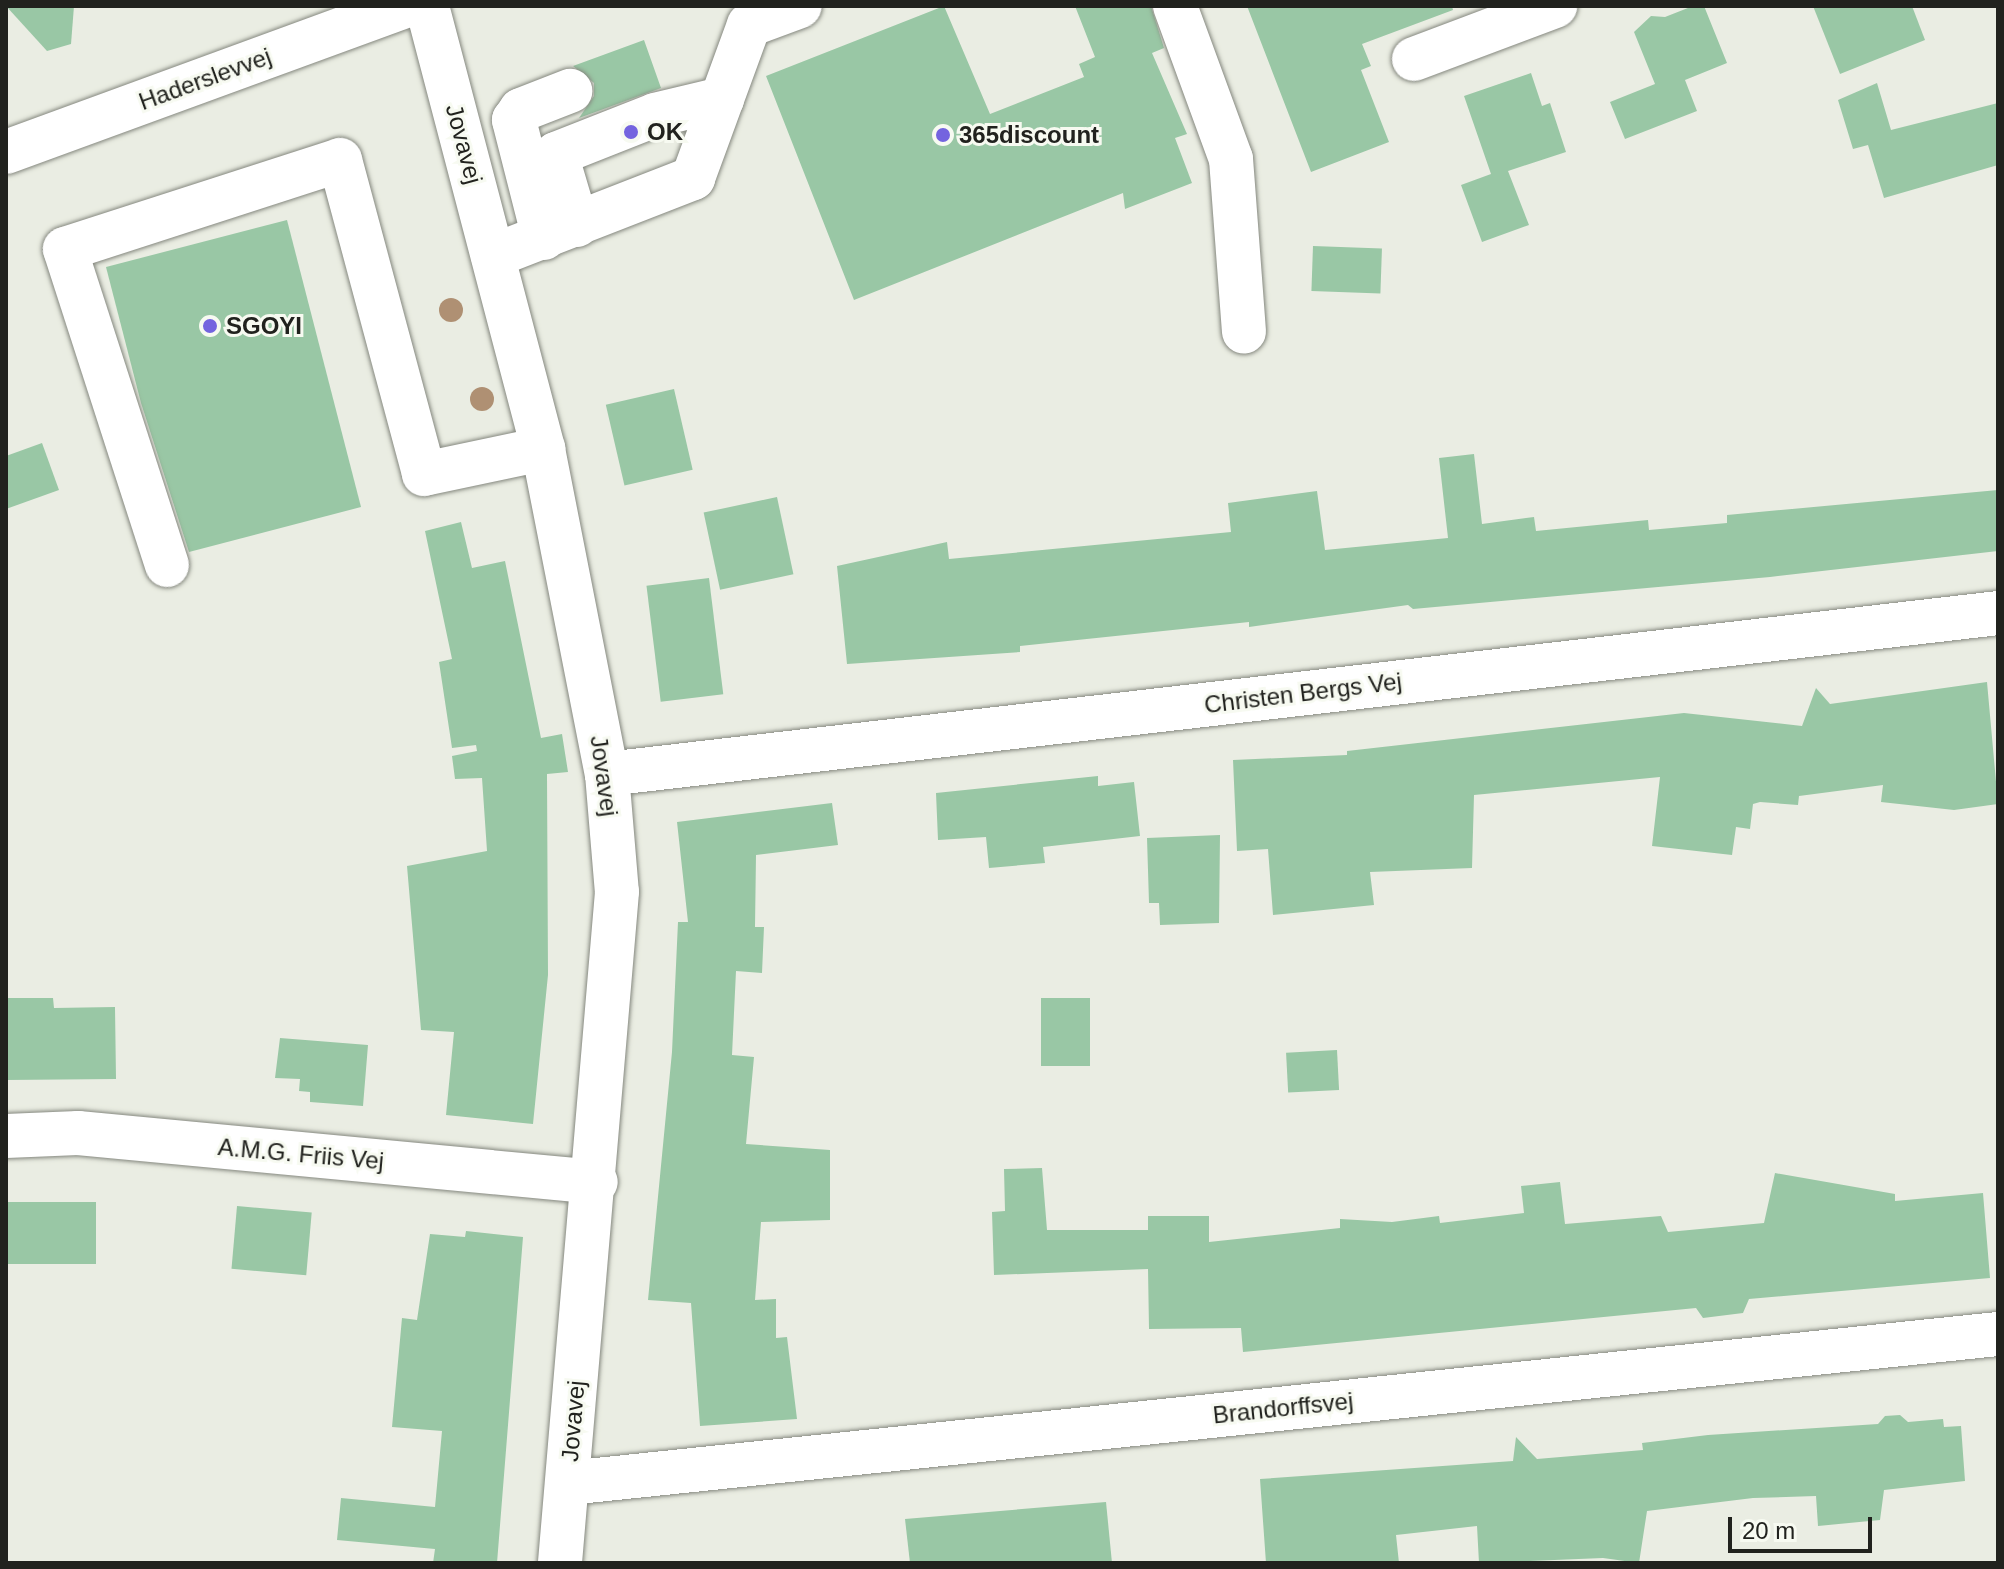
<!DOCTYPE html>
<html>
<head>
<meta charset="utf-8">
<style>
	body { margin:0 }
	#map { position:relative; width:2004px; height:1569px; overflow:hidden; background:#eaede3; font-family:Helvetica,sans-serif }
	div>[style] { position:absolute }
	.building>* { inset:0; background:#99c7a5; transform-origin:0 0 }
	.roads { filter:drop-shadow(0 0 2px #85887f) drop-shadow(0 0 2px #85887f) }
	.minor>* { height:44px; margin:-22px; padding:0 22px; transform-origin:22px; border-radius:22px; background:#fff }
	.trees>* { width:24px; height:24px; margin:-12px; border-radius:50%; background:#af9073 }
	.dots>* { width:22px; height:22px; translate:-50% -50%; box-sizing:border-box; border:4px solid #f7faf1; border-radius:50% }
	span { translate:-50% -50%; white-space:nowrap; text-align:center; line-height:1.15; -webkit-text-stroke:6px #f7faf1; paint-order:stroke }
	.street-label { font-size:24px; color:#21221e }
	.poi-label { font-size:24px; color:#21221e; font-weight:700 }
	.left { translate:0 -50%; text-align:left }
	.frame { position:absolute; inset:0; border:8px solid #21221e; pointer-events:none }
	.scale { position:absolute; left:1728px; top:1517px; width:144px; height:36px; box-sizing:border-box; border:4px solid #21221e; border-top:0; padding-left:10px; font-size:24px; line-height:28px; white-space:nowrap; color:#21221e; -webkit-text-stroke:6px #f7faf1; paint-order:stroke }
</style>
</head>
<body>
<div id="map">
	<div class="building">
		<div style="clip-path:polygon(6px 6px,74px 6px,71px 44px,47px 51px)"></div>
		<div style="clip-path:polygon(944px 6px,990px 114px,1084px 77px,1079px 64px,1095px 57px,1075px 6px,1151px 6px,1164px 48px,1152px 53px,1187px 134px,1175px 138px,1192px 183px,1125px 209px,1123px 193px,854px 300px,766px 76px)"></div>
		<div style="clip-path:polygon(1247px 6px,1452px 6px,1453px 10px,1362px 44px,1371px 66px,1361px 70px,1389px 142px,1311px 172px)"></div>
		<div style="clip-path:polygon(1693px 6px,1704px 6px,1727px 63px,1685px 80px,1697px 111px,1625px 139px,1610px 102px,1655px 84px,1634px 32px,1651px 16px,1665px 17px)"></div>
		<div style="clip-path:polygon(1813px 6px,1912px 6px,1925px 40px,1840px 74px)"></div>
		<div style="clip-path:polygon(644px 40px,661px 88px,579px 118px,594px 96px,594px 83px,573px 66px)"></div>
		<div style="clip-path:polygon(1531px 73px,1542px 106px,1550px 103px,1566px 152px,1508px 171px,1529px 225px,1482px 242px,1461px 185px,1491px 174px,1464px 96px)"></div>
		<div style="clip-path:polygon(1877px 83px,1891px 130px,1998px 103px,1998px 165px,1884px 198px,1868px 145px,1853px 149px,1838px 100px)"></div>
		<div style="clip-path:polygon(287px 220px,361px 507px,189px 552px,141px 403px,106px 267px)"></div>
		<div style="left:1313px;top:246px;width:69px;height:45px;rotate:2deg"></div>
		<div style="left:674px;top:389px;width:83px;height:70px;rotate:77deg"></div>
		<div style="clip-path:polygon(42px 443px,59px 490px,6px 509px,6px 456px)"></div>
		<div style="clip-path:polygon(1474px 454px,1482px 524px,1534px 517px,1536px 531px,1648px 520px,1649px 530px,1727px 523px,1727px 515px,1998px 490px,1998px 551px,1770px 577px,1413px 609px,1408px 605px,1249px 627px,1249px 622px,1020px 646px,1020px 652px,847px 664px,837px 566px,947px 542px,949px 559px,1231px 532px,1228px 503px,1317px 491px,1325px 550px,1448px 538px,1439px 458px)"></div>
		<div style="left:777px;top:497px;width:79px;height:75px;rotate:78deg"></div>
		<div style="clip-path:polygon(461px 522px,472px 568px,505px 561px,541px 738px,562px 734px,568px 772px,547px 774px,548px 975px,533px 1124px,446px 1115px,454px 1032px,421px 1030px,407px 866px,487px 851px,482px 778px,455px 779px,452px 756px,477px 751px,476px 745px,452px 748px,439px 662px,452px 659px,425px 531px)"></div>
		<div style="left:709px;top:578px;width:117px;height:63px;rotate:83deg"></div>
		<div style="clip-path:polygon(1987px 682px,1998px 804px,1954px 810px,1881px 802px,1883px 785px,1799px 796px,1798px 805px,1760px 802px,1753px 804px,1750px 829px,1736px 827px,1732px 855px,1652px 846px,1660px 777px,1474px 795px,1472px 868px,1370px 872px,1374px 905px,1273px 915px,1268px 849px,1237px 851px,1233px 760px,1347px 755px,1347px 751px,1684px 713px,1802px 726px,1816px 688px,1830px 704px)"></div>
		<div style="clip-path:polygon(1098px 776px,1098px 786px,1134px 782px,1140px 836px,1043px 847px,1045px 863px,989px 868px,986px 837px,938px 840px,936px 793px)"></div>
		<div style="clip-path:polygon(832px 803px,838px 845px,756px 855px,755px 927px,764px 927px,762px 973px,736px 971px,732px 1055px,754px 1057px,746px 1144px,830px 1150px,830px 1220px,761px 1222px,755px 1300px,776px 1299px,776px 1338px,787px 1337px,797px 1419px,700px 1426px,691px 1303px,648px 1300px,672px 1052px,678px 922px,688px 922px,677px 822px)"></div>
		<div style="clip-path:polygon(1220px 835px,1219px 923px,1160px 925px,1159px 903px,1149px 903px,1147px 838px)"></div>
		<div style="clip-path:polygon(6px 998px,53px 998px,54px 1008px,115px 1007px,116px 1079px,6px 1080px)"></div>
		<div style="left:1041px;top:998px;width:49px;height:68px"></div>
		<div style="clip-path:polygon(280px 1038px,368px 1045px,363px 1106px,310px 1102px,310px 1092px,299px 1091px,300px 1079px,275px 1078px)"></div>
		<div style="left:1337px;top:1050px;width:40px;height:51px;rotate:87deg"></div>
		<div style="clip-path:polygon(1042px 1168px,1047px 1230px,1148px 1230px,1148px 1216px,1209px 1216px,1209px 1242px,1340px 1228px,1340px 1219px,1392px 1222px,1439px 1216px,1440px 1223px,1524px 1213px,1521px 1186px,1560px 1182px,1565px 1224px,1661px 1216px,1668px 1232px,1764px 1223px,1775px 1173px,1895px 1194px,1895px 1201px,1983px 1193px,1990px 1278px,1749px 1299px,1743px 1313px,1703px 1318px,1696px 1308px,1243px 1352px,1241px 1328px,1149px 1329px,1148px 1269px,994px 1275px,992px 1212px,1005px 1211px,1004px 1169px)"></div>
		<div style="left:6px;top:1202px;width:90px;height:62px"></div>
		<div style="left:237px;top:1206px;width:75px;height:63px;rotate:5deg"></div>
		<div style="clip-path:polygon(466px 1231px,523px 1237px,497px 1563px,433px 1563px,435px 1549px,337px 1540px,341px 1498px,435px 1507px,442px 1431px,392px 1427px,402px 1318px,417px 1320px,430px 1234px,465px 1237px)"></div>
		<div style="clip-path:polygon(1900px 1415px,1908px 1422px,1943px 1419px,1944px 1427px,1961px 1426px,1965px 1481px,1884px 1490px,1880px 1520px,1818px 1526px,1816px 1496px,1753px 1498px,1647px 1511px,1639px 1563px,1603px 1558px,1479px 1563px,1477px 1526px,1396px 1535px,1399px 1563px,1266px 1563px,1260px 1479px,1513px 1461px,1516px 1437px,1537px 1459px,1643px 1450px,1642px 1443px,1708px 1435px,1878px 1424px,1885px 1416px)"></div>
		<div style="clip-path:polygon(1106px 1502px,1112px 1563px,910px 1563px,905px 1519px)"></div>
	</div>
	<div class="roads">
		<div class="minor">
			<div style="left:427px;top:6px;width:458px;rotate:75.3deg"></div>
			<div style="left:543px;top:449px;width:331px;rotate:78.9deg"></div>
			<div style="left:607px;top:774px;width:118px;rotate:85.2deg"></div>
			<div style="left:617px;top:892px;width:673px;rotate:94.86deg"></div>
			<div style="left:1175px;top:6px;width:163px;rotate:69.9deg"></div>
			<div style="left:1231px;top:159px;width:173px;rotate:85.7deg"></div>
			<div style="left:1414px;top:59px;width:151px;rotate:-20.6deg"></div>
			<div style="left:6px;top:152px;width:424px;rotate:-20.1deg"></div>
			<div style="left:577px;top:225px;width:74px;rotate:-106.5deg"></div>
			<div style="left:556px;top:154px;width:106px;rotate:-21.5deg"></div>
			<div style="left:655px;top:115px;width:69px;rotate:-13.4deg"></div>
			<div style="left:544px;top:238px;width:122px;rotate:-104.3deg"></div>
			<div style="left:514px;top:120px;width:12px;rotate:-55deg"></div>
			<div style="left:521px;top:110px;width:53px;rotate:-21.2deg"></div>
			<div style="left:493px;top:256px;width:215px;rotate:-21.3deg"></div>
			<div style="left:693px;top:178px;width:163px;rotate:-69.9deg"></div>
			<div style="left:749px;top:25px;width:54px;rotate:-20.4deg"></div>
			<div style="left:167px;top:565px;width:332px;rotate:-107.9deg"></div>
			<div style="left:65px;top:249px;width:289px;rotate:-17.9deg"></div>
			<div style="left:340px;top:160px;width:325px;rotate:75deg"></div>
			<div style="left:424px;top:474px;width:122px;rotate:-11.9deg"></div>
			<div style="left:607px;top:774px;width:1400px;rotate:-6.6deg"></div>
			<div style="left:6px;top:1136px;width:72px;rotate:-2.4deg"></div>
			<div style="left:78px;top:1133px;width:520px;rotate:5.4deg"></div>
			<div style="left:568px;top:1483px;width:1438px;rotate:-5.95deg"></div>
		</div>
	</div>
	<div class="trees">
		<div style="left:451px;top:310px"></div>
		<div style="left:482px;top:399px"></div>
	</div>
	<div class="dots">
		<div style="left:631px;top:132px;background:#7464df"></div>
		<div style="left:943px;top:135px;background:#7464df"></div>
		<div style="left:210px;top:326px;background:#7464df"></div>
	</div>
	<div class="street-label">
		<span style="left:205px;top:79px;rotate:-20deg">Haderslevvej</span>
		<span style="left:464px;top:144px;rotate:75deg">Jovavej</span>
		<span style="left:1303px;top:693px;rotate:-7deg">Christen Bergs Vej</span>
		<span style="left:604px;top:776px;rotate:82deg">Jovavej</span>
		<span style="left:301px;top:1154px;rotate:5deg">A.M.G. Friis Vej</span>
		<span style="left:1283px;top:1408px;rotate:-6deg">Brandorffsvej</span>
		<span style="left:573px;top:1421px;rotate:-85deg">Jovavej</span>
	</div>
	<div class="poi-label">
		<span class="left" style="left:647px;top:132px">OK</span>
		<span class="left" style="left:959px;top:135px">365discount</span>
		<span class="left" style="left:226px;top:326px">SGOYI</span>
	</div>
	<div class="frame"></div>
	<div class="scale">20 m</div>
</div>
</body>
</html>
